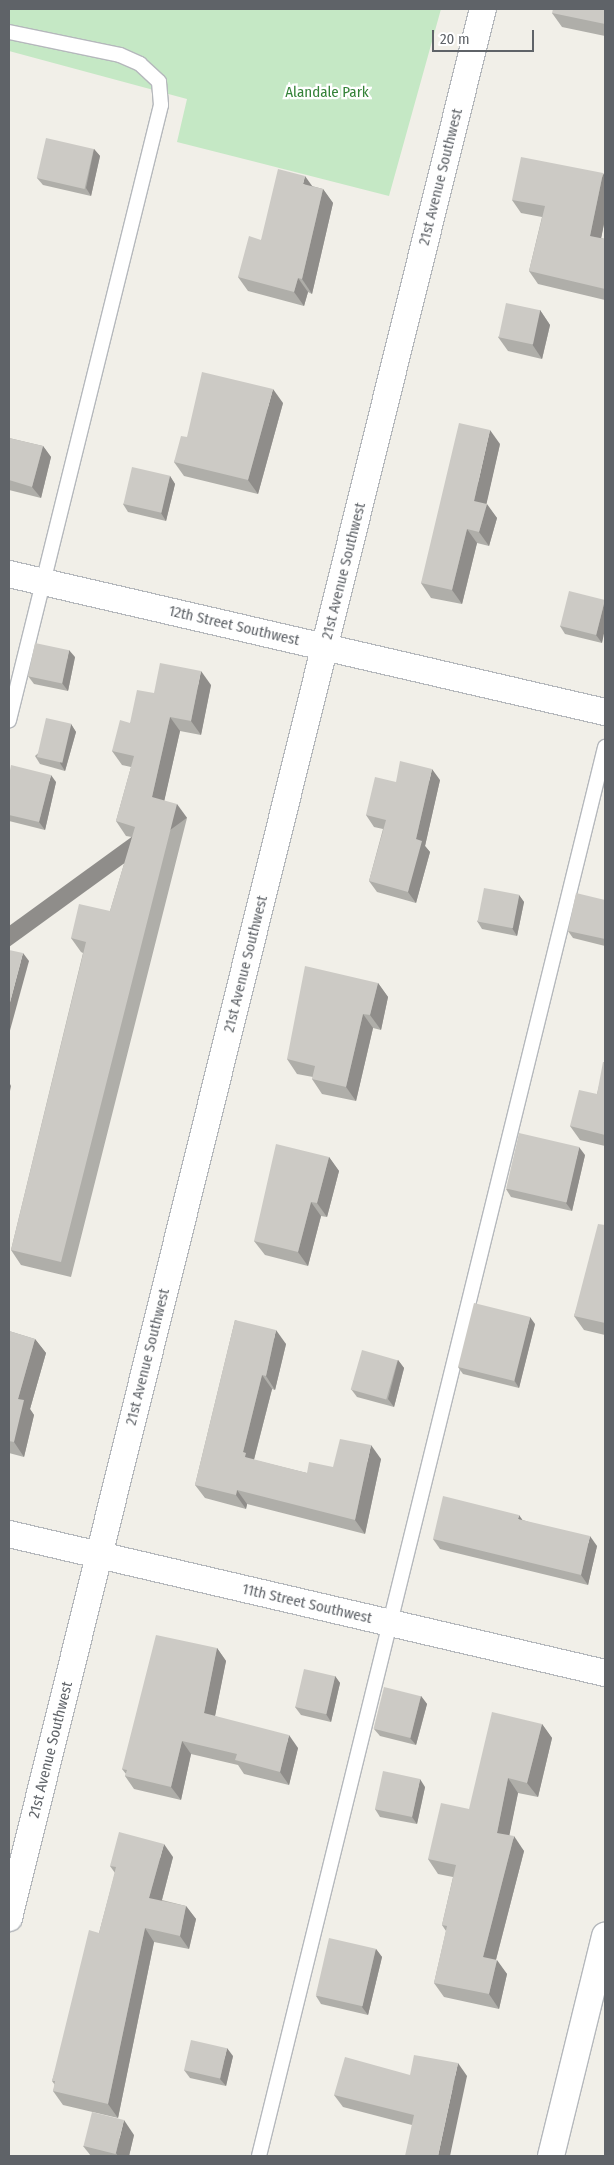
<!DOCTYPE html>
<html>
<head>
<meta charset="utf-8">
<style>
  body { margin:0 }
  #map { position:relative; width:614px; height:2165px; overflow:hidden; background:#f1efe8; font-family:"Fira Sans Condensed",sans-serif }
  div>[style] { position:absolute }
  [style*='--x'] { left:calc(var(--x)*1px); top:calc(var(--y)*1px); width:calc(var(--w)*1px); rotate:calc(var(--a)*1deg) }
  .green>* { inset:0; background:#c5e8c5 }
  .roads { filter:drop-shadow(1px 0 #b5b8bc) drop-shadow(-1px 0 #b5b8bc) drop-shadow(0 1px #b5b8bc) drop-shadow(0 -1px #b5b8bc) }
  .service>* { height:14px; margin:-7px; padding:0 7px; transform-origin:7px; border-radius:7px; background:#fff }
  .minor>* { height:26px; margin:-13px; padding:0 13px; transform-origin:13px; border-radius:13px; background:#fff }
  .wall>* { inset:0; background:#afaea9 }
  .shaded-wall>* { inset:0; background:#8f8d8a; transform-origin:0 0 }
  .building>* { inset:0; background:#cccac5; transform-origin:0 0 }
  span { translate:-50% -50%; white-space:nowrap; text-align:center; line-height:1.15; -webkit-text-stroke:4.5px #fff; paint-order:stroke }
  .park-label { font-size:15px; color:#348238 }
  .street-label { font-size:15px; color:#5f6368 }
  .frame { position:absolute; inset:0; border:10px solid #5f6368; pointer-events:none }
  .scale { position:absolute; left:432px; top:30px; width:102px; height:22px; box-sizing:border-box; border:2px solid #5f6368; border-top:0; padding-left:6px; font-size:15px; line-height:18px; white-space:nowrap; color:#5f6368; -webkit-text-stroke:4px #fff; paint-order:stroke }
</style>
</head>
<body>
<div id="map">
  <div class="green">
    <div style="clip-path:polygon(9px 9px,441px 9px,389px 196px,177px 142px,187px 99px,9px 51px)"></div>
  </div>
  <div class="roads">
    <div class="service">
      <div style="--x:9;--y:32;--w:113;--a:11.7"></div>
      <div style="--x:120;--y:55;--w:22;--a:24"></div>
      <div style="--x:140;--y:64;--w:26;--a:43"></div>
      <div style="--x:159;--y:82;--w:23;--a:85"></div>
      <div style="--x:161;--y:105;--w:634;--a:103.88"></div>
      <div style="--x:259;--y:2156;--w:1451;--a:-76.2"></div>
    </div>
    <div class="minor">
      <div style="--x:9;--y:574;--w:612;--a:13.04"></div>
      <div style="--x:9;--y:1534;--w:612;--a:13.13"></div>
      <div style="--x:9;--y:1918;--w:1967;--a:-76.06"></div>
      <div style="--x:551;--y:2156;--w:227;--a:-76.2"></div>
    </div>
  </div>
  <div class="wall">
    <div style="clip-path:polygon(605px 9px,605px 36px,562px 27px,552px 13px)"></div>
    <div style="clip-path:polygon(94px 149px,100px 156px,91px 196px,43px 185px,37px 178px)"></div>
    <div style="clip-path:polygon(605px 177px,605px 219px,601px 238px,605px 239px,605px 300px,538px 284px,529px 271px,542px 217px,521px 213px,512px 200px)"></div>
    <div style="clip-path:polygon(312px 186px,323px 189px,333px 203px,312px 294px,308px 292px,304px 306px,248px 291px,238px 277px,261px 240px)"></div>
    <div style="clip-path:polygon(540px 310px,550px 325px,542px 359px,508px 351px,498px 337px)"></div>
    <div style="clip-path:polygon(283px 403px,258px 494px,184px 476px,174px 462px,187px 437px)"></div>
    <div style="clip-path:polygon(9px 438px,43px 446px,51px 457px,41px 498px,9px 490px)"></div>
    <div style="clip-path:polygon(500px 444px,486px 504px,497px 518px,489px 546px,477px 543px,462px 604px,431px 598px,421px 583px)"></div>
    <div style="clip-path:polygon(170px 476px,175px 484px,166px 521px,128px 512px,123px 504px)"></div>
    <div style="clip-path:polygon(605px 600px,602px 643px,565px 634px,560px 626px)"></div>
    <div style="clip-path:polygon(75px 657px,68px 691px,34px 684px,28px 676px)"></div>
    <div style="clip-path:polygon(211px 685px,201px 735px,180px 731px,164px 801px,187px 818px,71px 1277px,21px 1265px,11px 1250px,83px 953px,81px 952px,71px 938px,110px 911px,132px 837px,126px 836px,116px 821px,131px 767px,122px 765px,112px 751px,130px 723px,154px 693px)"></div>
    <div style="clip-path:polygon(71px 724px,76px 732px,65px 771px,40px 764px,35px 756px)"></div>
    <div style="clip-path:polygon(9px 776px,56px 782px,45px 830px,9px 821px)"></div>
    <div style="clip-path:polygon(440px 780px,425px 846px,430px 852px,416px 903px,377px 892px,369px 881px,383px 829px,374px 827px,366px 815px,396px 782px)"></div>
    <div style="clip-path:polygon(519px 895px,524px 902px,517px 936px,482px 929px,477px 921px)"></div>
    <div style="clip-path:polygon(605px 900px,605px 946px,573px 938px,568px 931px)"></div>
    <div style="clip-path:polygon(378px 983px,388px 997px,381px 1030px,373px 1028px,356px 1101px,322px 1094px,312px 1079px,313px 1077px,297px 1074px,287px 1059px)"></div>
    <div style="clip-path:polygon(605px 1062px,605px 1146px,580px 1140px,570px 1126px,597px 1094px)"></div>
    <div style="clip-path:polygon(585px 1155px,572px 1211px,511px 1197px,506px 1189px)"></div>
    <div style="clip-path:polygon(329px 1157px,339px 1171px,327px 1217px,321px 1216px,308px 1266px,265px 1255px,254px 1241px)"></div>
    <div style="clip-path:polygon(605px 1225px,605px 1335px,584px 1330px,574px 1316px)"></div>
    <div style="clip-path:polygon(235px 1320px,286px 1344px,275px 1390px,272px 1389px,254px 1460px,307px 1473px,381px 1459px,365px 1534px,247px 1504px,246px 1509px,205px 1498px,195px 1485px)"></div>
    <div style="clip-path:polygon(535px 1324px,519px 1388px,463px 1374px,458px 1367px)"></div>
    <div style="clip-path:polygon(9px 1331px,35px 1339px,46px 1353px,30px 1409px,34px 1415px,24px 1457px,9px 1453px)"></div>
    <div style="clip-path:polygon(398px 1360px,404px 1368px,394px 1407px,357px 1397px,351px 1389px)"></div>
    <div style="clip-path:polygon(523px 1520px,597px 1546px,588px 1585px,440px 1549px,433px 1539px)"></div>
    <div style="clip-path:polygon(217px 1648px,226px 1661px,215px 1716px,298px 1748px,289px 1785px,244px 1774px,238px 1765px,191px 1754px,181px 1800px,134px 1789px,125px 1776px,126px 1774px,122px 1769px)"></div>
    <div style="clip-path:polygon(335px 1676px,340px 1683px,331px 1722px,301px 1715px,295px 1707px)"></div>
    <div style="clip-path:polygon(421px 1696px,427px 1704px,416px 1745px,380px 1736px,374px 1729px)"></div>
    <div style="clip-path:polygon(542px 1724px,552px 1738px,538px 1797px,518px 1793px,509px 1835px,524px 1851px,496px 1960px,507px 1974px,499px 2009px,444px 1997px,434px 1983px,446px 1931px,442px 1925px,453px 1877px,438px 1874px,428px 1859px)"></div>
    <div style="clip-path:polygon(425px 1787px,417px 1824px,380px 1817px,375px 1809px)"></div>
    <div style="clip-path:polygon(173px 1857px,162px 1900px,186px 1906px,196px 1919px,189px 1949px,154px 1942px,118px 2118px,63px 2105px,53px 2091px,55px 2085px,52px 2081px,99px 1933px,115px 1873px,110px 1866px)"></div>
    <div style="clip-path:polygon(376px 1949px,382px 1957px,368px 2015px,321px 2004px,316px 1996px)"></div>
    <div style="clip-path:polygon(233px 2056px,226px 2086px,190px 2078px,184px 2070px)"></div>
    <div style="clip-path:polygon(410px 2075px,467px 2076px,412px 2125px,343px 2107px,334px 2095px)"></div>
    <div style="clip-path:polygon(134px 2135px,129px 2156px,91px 2156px,83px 2146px)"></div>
  </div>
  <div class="shaded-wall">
    <div style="clip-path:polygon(94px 149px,100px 156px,91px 196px,86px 188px)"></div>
    <div style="clip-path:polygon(603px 173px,605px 177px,605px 219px,599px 249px,590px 236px)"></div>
    <div style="clip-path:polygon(305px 176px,315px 190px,303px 184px)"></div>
    <div style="clip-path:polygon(323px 189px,333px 203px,312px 294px,302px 279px)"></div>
    <div style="clip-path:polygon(298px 278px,308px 292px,304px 306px,294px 292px)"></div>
    <div style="clip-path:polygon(540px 310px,550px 325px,542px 359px,532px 344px)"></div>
    <div style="clip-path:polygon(273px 389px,283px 403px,258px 494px,248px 480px)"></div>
    <div style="clip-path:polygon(490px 430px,500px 444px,484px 515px,474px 501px)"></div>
    <div style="clip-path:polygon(43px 446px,51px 457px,41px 498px,32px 487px)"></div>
    <div style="clip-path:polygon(170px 476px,175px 484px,166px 521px,161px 513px)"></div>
    <div style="clip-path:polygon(487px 504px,497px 518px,489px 546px,479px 532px)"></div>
    <div style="clip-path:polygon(467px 529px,477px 543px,462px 604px,452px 590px)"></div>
    <div style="clip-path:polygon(605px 600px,605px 629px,602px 643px,596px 635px)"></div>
    <div style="clip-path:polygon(69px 650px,75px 657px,68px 691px,62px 683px)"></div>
    <div style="clip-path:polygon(201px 671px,211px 685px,201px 735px,191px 721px)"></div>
    <div style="clip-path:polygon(170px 717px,180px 731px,162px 811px,152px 797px)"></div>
    <div style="clip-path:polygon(71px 724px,76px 732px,65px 771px,60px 763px)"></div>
    <div style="clip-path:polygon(432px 769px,440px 780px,425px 846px,430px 852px,416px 903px,408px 892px,416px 839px)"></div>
    <div style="clip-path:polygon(51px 775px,56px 782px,45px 830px,39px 822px)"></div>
    <div style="left:177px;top:804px;width:17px;height:472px;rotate:54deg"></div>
    <div style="clip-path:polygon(519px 895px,524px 902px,517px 936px,512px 928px)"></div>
    <div style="clip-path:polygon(23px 953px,29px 961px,9px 1034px,9px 1006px)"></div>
    <div style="clip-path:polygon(378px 983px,388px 997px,381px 1030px,370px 1015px)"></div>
    <div style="clip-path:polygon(363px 1014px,373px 1028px,356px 1101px,346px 1087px)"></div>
    <div style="clip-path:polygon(9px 1082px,11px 1086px,9px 1096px)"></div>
    <div style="clip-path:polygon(579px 1147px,585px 1155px,572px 1211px,566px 1203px)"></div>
    <div style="clip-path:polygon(329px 1157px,339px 1171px,327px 1217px,317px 1203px)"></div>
    <div style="clip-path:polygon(311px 1202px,321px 1216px,308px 1266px,298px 1252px)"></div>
    <div style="clip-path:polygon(530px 1317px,535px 1324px,519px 1388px,514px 1380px)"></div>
    <div style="clip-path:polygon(276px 1330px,286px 1344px,275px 1390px,266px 1376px)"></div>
    <div style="clip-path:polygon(35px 1339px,46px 1353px,30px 1409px,34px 1415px,24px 1457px,14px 1442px,18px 1399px)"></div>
    <div style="clip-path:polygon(398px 1360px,404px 1368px,394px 1407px,388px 1399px)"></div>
    <div style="clip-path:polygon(262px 1375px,272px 1389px,253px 1463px,245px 1457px,243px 1452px)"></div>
    <div style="clip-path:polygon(371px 1445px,381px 1459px,365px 1534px,355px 1520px)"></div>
    <div style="clip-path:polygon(237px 1490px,247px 1504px,246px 1509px,236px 1495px)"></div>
    <div style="clip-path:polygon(519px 1515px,526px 1525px,518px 1519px)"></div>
    <div style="clip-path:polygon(590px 1536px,597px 1546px,588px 1585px,581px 1575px)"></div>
    <div style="clip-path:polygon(217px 1648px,226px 1661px,213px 1726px,204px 1713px)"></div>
    <div style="clip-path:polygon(335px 1676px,340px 1683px,331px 1722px,326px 1714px)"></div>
    <div style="clip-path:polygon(421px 1696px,427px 1704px,416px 1745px,410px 1738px)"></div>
    <div style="clip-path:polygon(542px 1724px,552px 1738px,538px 1797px,527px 1783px)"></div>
    <div style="clip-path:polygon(289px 1735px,298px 1748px,289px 1785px,280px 1772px)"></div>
    <div style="clip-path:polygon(182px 1741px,191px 1754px,181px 1800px,171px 1787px)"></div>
    <div style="clip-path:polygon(508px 1778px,518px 1793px,507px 1847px,497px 1833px)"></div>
    <div style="clip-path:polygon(420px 1779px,425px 1787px,417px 1824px,412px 1817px)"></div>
    <div style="clip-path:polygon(514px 1836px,524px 1851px,493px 1971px,483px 1957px)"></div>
    <div style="clip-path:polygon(164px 1844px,173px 1857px,159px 1911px,149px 1898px)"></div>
    <div style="clip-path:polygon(186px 1906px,196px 1919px,189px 1949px,180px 1936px)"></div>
    <div style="clip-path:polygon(145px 1928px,154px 1942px,118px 2118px,108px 2104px)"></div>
    <div style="clip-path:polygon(376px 1949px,382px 1957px,368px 2015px,362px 2007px)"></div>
    <div style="clip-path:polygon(497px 1960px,507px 1974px,499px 2009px,489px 1994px)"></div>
    <div style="clip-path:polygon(227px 2048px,233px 2056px,226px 2086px,220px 2079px)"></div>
    <div style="clip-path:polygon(458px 2063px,467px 2076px,450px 2156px,438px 2156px)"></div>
    <div style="clip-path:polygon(124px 2120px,134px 2135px,129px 2156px,118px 2156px,116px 2153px)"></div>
  </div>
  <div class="building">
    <div style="clip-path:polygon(553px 9px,605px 9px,605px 24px,552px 13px)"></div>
    <div style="left:46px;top:138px;width:49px;height:41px;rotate:13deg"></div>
    <div style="clip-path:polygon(521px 157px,603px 173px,590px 236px,605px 239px,605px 289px,529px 271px,545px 206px,512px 200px)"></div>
    <div style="clip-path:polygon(278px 169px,305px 176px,303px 184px,323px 189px,302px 279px,298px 278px,294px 292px,238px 277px,249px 236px,261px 240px)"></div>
    <div style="left:506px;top:303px;width:35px;height:35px;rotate:12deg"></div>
    <div style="clip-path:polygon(202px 372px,273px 389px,248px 480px,174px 462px,181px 436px,187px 437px)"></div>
    <div style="clip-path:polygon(459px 423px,490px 430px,474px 501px,487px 504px,479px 532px,467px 529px,452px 590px,421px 583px)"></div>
    <div style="clip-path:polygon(9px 438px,43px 446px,32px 487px,9px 480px)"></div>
    <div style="left:132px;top:467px;width:39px;height:38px;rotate:13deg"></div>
    <div style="left:569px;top:591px;width:37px;height:36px;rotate:14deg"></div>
    <div style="left:35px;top:643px;width:35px;height:34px;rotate:12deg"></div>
    <div style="clip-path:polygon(160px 663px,201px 671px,191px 721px,170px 717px,152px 797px,177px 804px,61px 1262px,11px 1250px,86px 942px,71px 938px,79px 904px,110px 911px,135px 827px,116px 821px,134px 756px,112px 751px,120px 720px,130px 723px,137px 690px,154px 693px)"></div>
    <div style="left:46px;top:718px;width:26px;height:40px;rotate:13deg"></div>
    <div style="clip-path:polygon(400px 761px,432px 769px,416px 839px,422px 841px,408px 892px,369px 881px,386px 820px,366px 815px,375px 777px,396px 782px)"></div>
    <div style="clip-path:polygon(11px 765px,51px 775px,39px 822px,9px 815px,9px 776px)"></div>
    <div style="left:484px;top:888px;width:36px;height:34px;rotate:11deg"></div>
    <div style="clip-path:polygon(576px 893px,605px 900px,605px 939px,568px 931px)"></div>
    <div style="clip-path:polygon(9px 950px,23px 953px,9px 1006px)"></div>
    <div style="clip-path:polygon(305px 966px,378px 983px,370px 1015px,363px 1014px,346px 1087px,312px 1079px,315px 1066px,287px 1059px)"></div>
    <div style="clip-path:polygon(603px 1062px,605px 1062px,605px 1135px,570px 1126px,579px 1090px,597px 1094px)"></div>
    <div style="left:519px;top:1133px;width:62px;height:57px;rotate:13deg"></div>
    <div style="clip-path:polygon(276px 1144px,329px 1157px,317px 1203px,311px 1202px,298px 1252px,254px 1241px)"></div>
    <div style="clip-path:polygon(598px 1224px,605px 1225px,605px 1323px,574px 1316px)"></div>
    <div style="left:474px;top:1303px;width:58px;height:66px;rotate:14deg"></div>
    <div style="clip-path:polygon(235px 1320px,276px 1330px,266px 1376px,262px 1375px,243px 1452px,246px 1453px,245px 1457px,307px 1473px,309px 1462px,333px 1467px,340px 1439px,371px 1445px,355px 1520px,237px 1490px,236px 1495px,195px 1485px)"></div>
    <div style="clip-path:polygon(9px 1331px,35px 1339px,18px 1399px,24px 1400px,14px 1442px,9px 1441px)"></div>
    <div style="left:362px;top:1350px;width:37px;height:41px;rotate:16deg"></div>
    <div style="clip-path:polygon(443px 1496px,519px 1515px,518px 1519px,590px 1536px,581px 1575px,433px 1539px)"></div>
    <div style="clip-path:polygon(156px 1635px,217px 1648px,204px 1713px,289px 1735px,280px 1772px,235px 1760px,237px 1754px,182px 1741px,171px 1787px,125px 1776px,127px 1770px,122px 1769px)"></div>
    <div style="left:304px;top:1669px;width:32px;height:39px;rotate:13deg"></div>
    <div style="left:384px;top:1687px;width:38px;height:43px;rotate:14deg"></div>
    <div style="clip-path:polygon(492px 1712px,542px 1724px,527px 1783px,508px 1778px,497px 1833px,514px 1836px,483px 1957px,497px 1960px,489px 1994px,434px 1983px,447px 1926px,442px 1925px,456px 1865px,428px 1859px,441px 1803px,469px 1809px)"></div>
    <div style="left:383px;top:1771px;width:38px;height:39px;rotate:12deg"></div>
    <div style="clip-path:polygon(119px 1832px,164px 1844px,149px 1898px,186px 1906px,180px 1936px,145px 1928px,108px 2104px,53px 2091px,55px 2081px,52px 2081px,89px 1930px,99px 1933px,116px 1867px,110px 1866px)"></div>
    <div style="left:329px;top:1938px;width:48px;height:59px;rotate:13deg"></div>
    <div style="left:191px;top:2040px;width:37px;height:31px;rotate:13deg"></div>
    <div style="clip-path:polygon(414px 2055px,458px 2063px,438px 2156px,405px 2156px,414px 2115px,334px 2095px,345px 2057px,410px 2075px)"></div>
    <div style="left:92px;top:2112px;width:33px;height:35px;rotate:14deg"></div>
  </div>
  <div class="park-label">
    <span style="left:327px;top:93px">Alandale Park</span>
  </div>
  <div class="street-label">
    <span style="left:441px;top:177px;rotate:-76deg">21st Avenue Southwest</span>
    <span style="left:344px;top:571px;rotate:-76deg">21st Avenue Southwest</span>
    <span style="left:234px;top:626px;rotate:13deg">12th Street Southwest</span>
    <span style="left:246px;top:964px;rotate:-76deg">21st Avenue Southwest</span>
    <span style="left:148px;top:1357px;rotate:-76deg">21st Avenue Southwest</span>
    <span style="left:307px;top:1604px;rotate:13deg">11th Street Southwest</span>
    <span style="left:51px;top:1750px;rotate:-76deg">21st Avenue Southwest</span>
  </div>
  <div class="frame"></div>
  <div class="scale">20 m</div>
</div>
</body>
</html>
